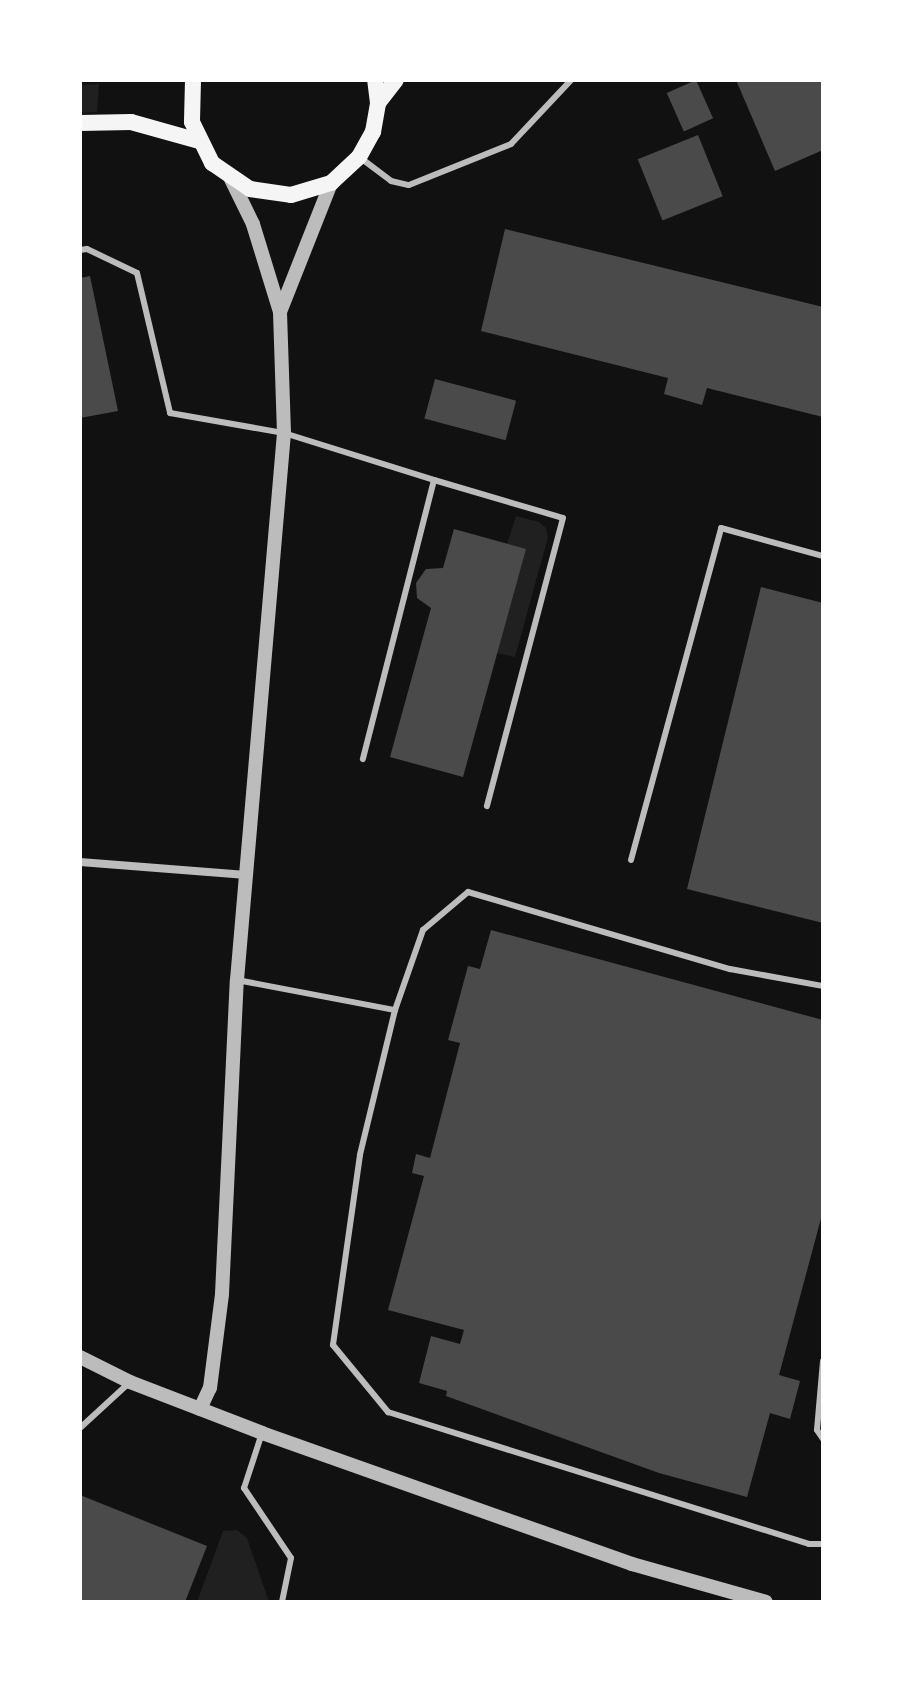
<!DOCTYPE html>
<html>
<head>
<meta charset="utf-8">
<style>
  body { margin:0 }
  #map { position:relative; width:903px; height:1682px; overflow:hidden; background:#111; font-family:"DM Sans",sans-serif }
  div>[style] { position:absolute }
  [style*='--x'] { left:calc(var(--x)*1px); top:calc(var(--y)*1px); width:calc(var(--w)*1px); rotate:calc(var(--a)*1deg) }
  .green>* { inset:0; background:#202020 }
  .building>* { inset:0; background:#4a4a4a; transform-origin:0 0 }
  .service>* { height:6px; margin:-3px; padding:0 3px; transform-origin:3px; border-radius:3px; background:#bcbcbc }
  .minor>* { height:8px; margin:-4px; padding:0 4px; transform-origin:4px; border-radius:4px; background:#bcbcbc }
  .tertiary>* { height:14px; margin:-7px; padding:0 7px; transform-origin:7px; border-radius:7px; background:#bcbcbc }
  .secondary>* { height:16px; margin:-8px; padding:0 8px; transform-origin:8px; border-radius:8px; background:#f5f5f5 }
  span { translate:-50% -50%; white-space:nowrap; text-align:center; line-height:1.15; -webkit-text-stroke:6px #fff; paint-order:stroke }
  .frame { position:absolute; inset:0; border:82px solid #fff; pointer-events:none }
</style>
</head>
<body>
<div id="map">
  <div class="green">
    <div style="clip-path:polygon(99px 84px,97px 112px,80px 113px,80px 85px)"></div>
    <div style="clip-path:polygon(516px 516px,539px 522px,546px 528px,548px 537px,515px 657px,497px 653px,507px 544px)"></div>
    <div style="clip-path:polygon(237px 1530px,247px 1538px,269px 1602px,197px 1602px,223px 1531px)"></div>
  </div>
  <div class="building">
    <div style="left:696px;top:80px;width:42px;height:32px;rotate:66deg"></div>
    <div style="clip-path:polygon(736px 80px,823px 80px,823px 150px,775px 171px)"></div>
    <div style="left:698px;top:135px;width:66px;height:65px;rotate:68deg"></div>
    <div style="clip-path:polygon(505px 229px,823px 307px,823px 417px,707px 388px,702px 405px,664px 394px,668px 378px,481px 331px)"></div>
    <div style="clip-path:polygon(90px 276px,118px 411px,80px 418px,80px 278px)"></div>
    <div style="left:435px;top:379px;width:84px;height:41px;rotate:15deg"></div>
    <div style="clip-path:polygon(454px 529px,526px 549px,463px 777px,390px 757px,431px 608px,417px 598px,416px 583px,426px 569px,443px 568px)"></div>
    <div style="clip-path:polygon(761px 587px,823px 603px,823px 923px,687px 889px)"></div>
    <div style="clip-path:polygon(491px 930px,823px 1020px,823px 1211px,779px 1375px,800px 1381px,790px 1419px,770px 1413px,747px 1497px,659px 1473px,446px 1396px,447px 1391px,419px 1383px,431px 1336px,460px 1344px,464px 1330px,388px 1310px,424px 1176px,412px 1173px,416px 1154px,430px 1158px,460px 1043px,448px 1040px,468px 966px,480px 969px)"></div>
    <div style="clip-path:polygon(80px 1495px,207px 1546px,185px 1602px,80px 1602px)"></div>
  </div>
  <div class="service">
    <div style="--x:362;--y:159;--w:36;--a:37"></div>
    <div style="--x:391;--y:181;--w:18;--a:13"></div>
    <div style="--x:409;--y:185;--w:110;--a:-21.9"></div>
    <div style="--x:511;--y:144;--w:88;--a:-46.8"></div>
    <div style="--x:80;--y:250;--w:7;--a:-8"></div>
    <div style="--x:87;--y:249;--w:55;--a:25.6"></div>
    <div style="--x:137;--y:273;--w:144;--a:76.7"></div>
    <div style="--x:170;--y:413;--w:116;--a:10"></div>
    <div style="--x:284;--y:433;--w:157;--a:17.4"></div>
    <div style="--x:434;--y:480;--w:288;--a:104.3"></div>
    <div style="--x:434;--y:480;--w:134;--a:16.4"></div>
    <div style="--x:563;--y:518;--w:298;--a:104.8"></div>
    <div style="--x:631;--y:860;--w:344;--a:-74.8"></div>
    <div style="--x:721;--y:528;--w:106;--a:15.4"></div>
    <div style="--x:237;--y:980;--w:161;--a:10.8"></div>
    <div style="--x:395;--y:1010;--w:149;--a:103.6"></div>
    <div style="--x:360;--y:1155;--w:192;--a:98.1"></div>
    <div style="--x:333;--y:1345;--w:87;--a:50.6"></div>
    <div style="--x:388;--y:1412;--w:441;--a:17.4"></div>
    <div style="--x:809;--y:1544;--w:14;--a:0"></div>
    <div style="--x:395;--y:1010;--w:85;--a:-70.7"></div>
    <div style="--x:423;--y:930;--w:59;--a:-40.2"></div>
    <div style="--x:468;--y:892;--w:273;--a:16.4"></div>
    <div style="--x:730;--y:969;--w:95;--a:10.4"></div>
    <div style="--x:823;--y:1361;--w:69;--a:95"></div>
    <div style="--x:817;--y:1430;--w:11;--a:56"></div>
    <div style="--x:80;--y:1428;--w:68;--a:-42.6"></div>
    <div style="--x:262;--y:1433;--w:58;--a:108.1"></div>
    <div style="--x:244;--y:1488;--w:84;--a:56.1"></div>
    <div style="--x:291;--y:1558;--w:45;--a:101.6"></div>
  </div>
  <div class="minor">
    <div style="--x:80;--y:862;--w:167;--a:4.5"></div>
  </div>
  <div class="tertiary">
    <div style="--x:280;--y:312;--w:139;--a:-68.4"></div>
    <div style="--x:80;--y:1357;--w:56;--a:26.6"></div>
    <div style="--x:130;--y:1382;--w:142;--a:21.1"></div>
    <div style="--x:262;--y:1433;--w:393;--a:19.5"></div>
    <div style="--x:632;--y:1564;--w:139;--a:15.8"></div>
    <div style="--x:200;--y:1409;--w:23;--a:-65"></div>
    <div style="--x:210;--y:1388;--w:95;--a:-82.7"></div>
    <div style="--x:222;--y:1294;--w:314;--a:-87.3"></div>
    <div style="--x:237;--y:980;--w:549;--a:-85.09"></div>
    <div style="--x:284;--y:433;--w:121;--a:-91.9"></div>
    <div style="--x:280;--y:312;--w:92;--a:-107.1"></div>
    <div style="--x:253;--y:224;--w:50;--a:-116.1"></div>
  </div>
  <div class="secondary">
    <div style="--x:193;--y:80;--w:42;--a:91.4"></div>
    <div style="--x:192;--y:122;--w:46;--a:64"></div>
    <div style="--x:212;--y:163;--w:46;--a:34.4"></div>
    <div style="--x:250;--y:189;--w:41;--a:8.3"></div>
    <div style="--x:291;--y:195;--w:42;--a:-16.7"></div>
    <div style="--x:331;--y:183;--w:38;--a:-43"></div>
    <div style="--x:359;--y:157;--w:29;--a:-61"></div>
    <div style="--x:373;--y:132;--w:29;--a:-80"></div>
    <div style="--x:378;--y:103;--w:23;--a:-97"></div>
    <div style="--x:378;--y:103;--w:29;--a:-52"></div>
    <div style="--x:80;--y:123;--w:51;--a:-1.1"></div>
    <div style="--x:131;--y:122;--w:71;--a:15.6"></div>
  </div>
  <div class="frame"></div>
</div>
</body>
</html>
